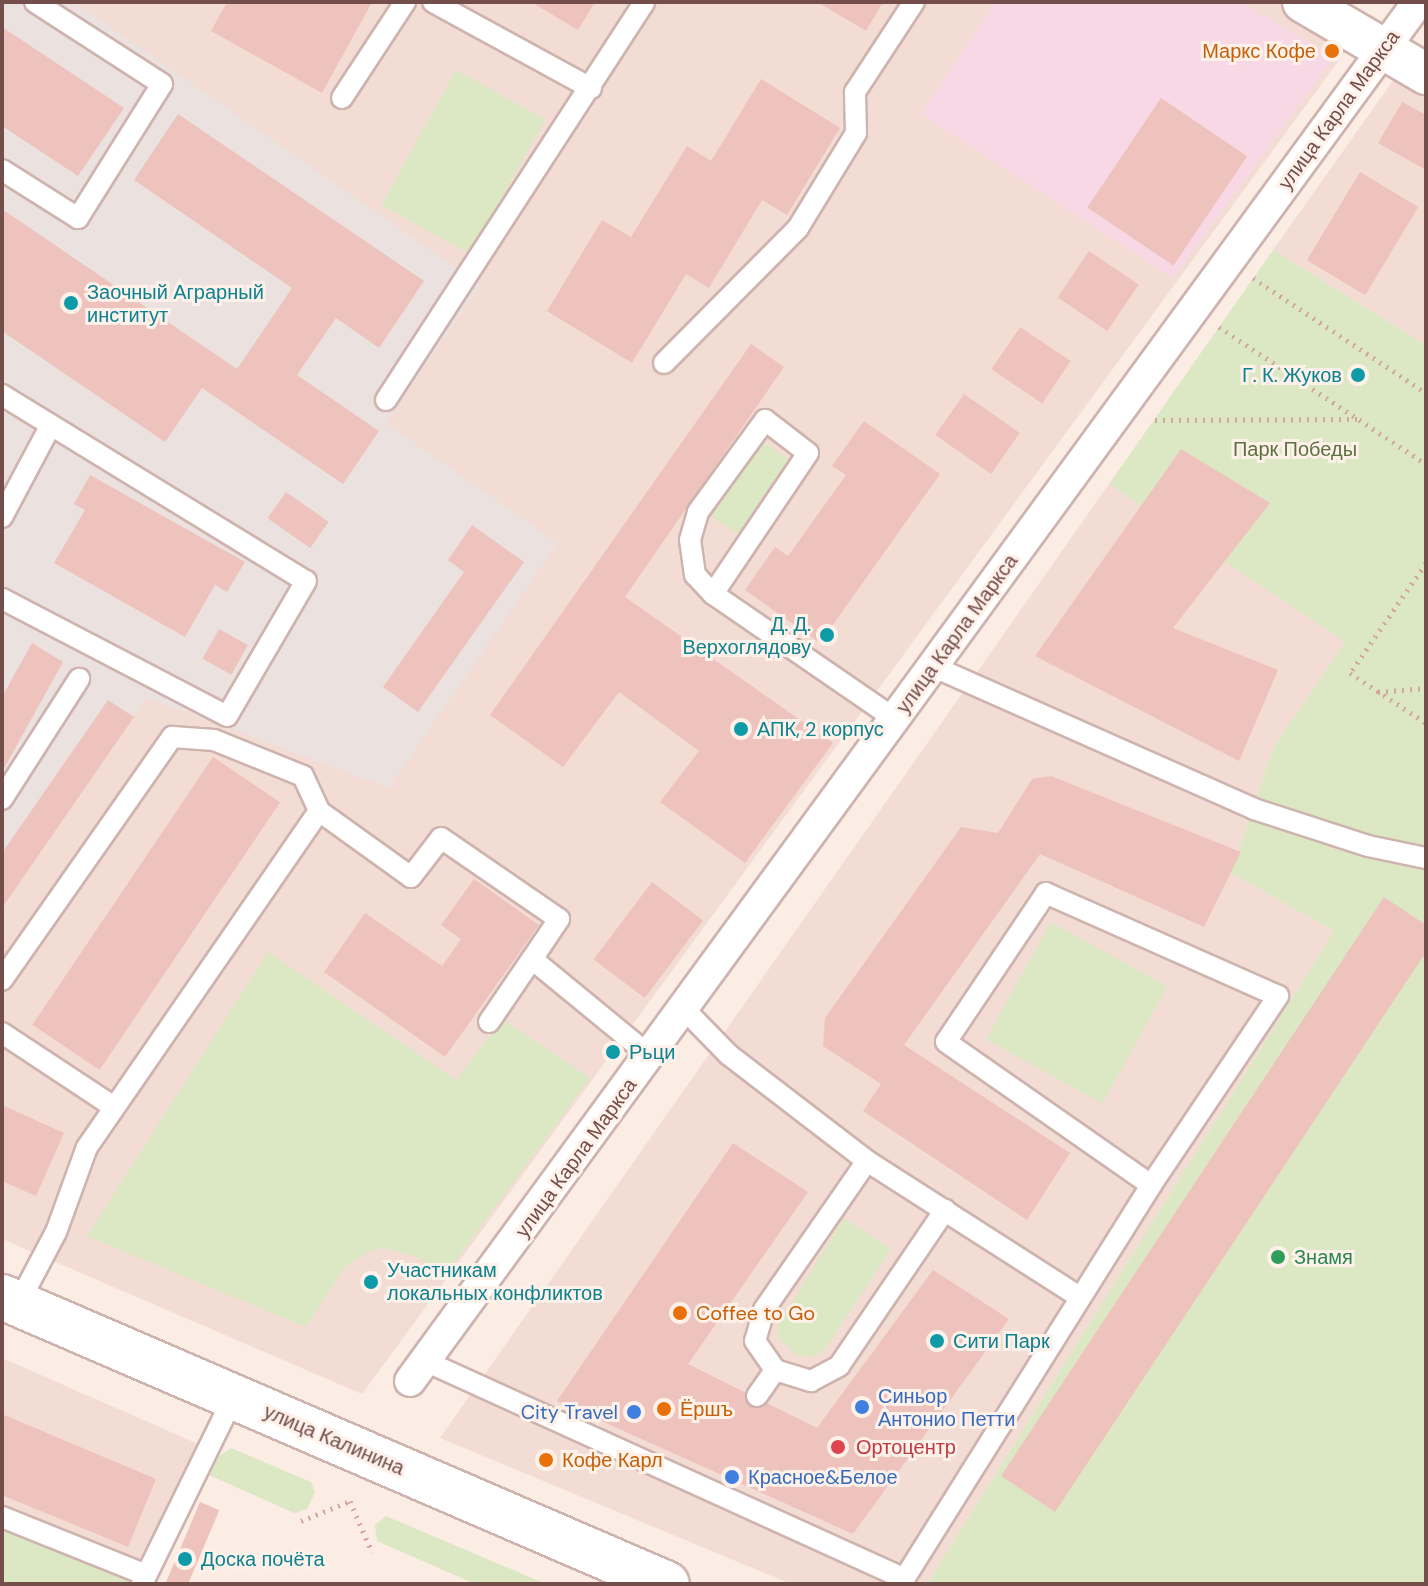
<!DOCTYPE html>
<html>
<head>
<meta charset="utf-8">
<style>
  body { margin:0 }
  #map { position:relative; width:1428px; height:1586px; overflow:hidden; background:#fbece4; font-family:"DM Sans",sans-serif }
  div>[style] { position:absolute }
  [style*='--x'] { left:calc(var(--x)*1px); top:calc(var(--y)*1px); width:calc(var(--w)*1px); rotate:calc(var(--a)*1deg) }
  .residential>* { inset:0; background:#f2dcd3 }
  .industrial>* { inset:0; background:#ebe1de }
  .medical>* { inset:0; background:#f9d8e5 }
  .green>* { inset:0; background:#dce8c3; transform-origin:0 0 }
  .building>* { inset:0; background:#efc3bd; transform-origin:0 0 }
  .path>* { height:5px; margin-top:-2.5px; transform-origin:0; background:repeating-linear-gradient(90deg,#d4a6a0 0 2px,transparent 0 8px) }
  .roads { filter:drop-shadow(2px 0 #ceb3ae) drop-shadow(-2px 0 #ceb3ae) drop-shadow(0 2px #ceb3ae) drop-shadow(0 -2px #ceb3ae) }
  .service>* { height:20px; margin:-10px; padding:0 10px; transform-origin:10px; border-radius:10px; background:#fff }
  .pedestrian>* { height:30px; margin:-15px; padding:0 15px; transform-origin:15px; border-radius:15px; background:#fff }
  .minor>* { height:40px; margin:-20px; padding:0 20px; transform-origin:20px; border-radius:20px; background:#fff }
  .tertiary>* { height:44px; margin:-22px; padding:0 22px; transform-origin:22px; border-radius:22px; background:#fff }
  .dots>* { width:22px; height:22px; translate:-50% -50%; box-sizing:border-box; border:4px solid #fef1ea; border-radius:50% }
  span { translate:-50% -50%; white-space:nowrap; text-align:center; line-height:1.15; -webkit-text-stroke:6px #fef1ea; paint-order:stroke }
  .food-label { font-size:20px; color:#c56008 }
  .right { translate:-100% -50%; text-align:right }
  .left { translate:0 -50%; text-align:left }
  .street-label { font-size:20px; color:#734e4b }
  .culture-label { font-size:20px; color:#0d838f }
  .park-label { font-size:20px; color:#5d7241 }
  .leisure-label { font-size:20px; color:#27864d }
  .shop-label { font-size:20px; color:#366cbe }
  .health-label { font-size:20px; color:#be3a42 }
  .frame { position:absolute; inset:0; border:4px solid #734e4b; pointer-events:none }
</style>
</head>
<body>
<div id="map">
  <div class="residential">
    <div style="clip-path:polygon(2px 2px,1278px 2px,1350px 45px,362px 1394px,2px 1239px)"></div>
    <div style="clip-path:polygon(1397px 75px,1426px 91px,1426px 345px,1273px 250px)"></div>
    <div style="clip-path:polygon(1109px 484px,1346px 642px,1273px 748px,1231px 873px,1334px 931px,927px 1584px,791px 1584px,440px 1438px)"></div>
    <div style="clip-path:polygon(2px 1358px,198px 1444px,138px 1578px,2px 1523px)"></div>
  </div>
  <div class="industrial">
    <div style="clip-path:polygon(2px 2px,75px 2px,481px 285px,386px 423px,558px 543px,389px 788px,147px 698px,2px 908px)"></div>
  </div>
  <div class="medical">
    <div style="clip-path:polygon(995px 2px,1241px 2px,1334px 57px,1173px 278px,921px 114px)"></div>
  </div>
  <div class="green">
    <div style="left:456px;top:70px;width:102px;height:154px;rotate:29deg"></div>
    <div style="clip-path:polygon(1273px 250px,1426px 345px,1426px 1584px,927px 1584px,1334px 931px,1231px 873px,1273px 748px,1345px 642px,1109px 484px)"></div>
    <div style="left:761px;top:441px;width:36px;height:90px;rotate:34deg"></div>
    <div style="left:1051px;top:922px;width:133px;height:134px;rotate:29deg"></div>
    <div style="clip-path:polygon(268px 952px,456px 1080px,503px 1019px,590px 1078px,445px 1275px,417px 1257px,383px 1248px,368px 1252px,345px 1267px,306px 1327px,87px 1236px)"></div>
    <div style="clip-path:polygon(844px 1218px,891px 1249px,825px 1349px,814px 1357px,797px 1355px,778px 1338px,778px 1325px)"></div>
    <div style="clip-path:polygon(231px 1448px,311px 1482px,315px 1493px,307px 1509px,294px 1513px,209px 1475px,219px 1456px)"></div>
    <div style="clip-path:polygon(386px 1516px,546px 1584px,475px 1584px,377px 1541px,375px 1525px)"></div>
    <div style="clip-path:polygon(2px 1523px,138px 1578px,135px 1584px,2px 1584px)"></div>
  </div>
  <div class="building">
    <div style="clip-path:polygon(227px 2px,372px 2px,322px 93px,211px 31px)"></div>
    <div style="clip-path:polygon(531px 2px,595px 2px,578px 30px)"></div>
    <div style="clip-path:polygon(817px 2px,883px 2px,866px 31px)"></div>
    <div style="clip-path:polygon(2px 27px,124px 108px,78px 176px,2px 126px)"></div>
    <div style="clip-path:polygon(761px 79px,840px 128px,787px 215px,762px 200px,709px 288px,686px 274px,632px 363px,547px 311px,602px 220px,631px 237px,687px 146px,711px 161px)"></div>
    <div style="left:1161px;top:98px;width:104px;height:132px;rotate:34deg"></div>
    <div style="clip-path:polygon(1402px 102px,1426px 115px,1426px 170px,1378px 143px)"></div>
    <div style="clip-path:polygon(178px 114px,424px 281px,379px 348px,336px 318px,297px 375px,379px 431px,343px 484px,202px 388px,165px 442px,2px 331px,2px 209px,237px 369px,292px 288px,134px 180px)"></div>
    <div style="left:1360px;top:172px;width:68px;height:103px;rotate:31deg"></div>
    <div style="left:1089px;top:251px;width:60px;height:56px;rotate:34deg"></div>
    <div style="left:1020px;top:327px;width:61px;height:51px;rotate:34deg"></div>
    <div style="clip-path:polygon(751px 344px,784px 367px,625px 597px,833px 743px,745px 863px,660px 802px,699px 751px,619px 692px,563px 767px,490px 715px)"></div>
    <div style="left:964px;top:394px;width:68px;height:50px;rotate:35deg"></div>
    <div style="clip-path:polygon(864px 421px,940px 474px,820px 643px,745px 590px,775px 547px,788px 556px,846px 475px,832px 466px)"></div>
    <div style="clip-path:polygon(1181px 449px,1270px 503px,1173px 628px,1278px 670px,1239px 761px,1035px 656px)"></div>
    <div style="clip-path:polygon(90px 475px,245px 562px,227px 592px,215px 585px,185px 637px,54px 563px,85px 510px,74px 504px)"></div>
    <div style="left:286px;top:492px;width:52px;height:32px;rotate:35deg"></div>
    <div style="clip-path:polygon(472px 525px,524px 562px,418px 712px,383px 687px,464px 572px,448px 560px)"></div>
    <div style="left:219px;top:629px;width:33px;height:34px;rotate:29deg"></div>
    <div style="clip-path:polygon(32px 643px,63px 662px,2px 772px,2px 697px)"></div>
    <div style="clip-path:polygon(108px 700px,134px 717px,2px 908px,2px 853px)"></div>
    <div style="left:213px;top:757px;width:81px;height:323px;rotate:34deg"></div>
    <div style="clip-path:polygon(1051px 776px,1241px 852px,1204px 927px,1040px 854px,904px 1045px,1070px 1153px,1027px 1220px,863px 1111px,881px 1084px,823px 1046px,825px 1018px,961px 827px,998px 833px,1032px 779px)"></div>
    <div style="clip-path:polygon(474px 879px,539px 925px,445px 1057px,324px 972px,365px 913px,442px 966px,461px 939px,441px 925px)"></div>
    <div style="left:652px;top:882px;width:64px;height:97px;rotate:37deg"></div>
    <div style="clip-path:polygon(1384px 897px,1426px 925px,1426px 952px,1055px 1512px,1001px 1476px)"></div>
    <div style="clip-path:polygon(2px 1105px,64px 1133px,36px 1196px,2px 1181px)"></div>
    <div style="clip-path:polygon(733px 1143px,808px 1192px,688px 1364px,817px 1428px,933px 1270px,1009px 1319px,853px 1534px,557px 1401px)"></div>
    <div style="clip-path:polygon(2px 1414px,156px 1479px,128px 1547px,2px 1495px)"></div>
    <div style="left:200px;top:1502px;width:21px;height:90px;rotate:23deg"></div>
  </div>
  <div class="path">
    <div style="--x:1253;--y:278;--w:208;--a:33.6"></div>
    <div style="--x:1219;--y:327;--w:248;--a:33.5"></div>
    <div style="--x:1155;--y:420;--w:202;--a:-0.3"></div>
    <div style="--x:1426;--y:563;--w:134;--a:124.6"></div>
    <div style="--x:1350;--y:673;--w:91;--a:33.3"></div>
    <div style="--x:1378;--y:692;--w:48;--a:-4.8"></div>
    <div style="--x:301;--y:1521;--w:53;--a:-22.2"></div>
    <div style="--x:350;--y:1501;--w:56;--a:66.7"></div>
  </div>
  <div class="roads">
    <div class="service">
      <div style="--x:433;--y:2;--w:180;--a:28.6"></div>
      <div style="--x:342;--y:98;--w:115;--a:-56.7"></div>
      <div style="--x:2;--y:170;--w:90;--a:32.3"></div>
      <div style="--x:78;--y:218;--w:158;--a:-57.9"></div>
      <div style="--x:162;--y:84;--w:151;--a:-147.2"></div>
      <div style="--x:664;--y:363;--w:190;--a:-45.2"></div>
      <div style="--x:798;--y:228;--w:111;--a:-58.6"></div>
      <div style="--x:856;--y:133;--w:41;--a:-91.4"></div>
      <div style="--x:855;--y:92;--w:108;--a:-56.8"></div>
      <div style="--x:2;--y:395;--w:356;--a:31.5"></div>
      <div style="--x:306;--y:581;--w:156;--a:120.3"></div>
      <div style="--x:227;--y:716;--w:254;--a:-152.5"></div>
      <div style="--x:386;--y:400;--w:474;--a:-57"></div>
      <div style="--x:2;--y:517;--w:104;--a:-62"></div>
      <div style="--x:713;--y:594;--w:26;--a:-133"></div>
      <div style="--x:695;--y:575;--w:35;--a:-98"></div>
      <div style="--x:690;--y:540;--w:29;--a:-74"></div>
      <div style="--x:698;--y:512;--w:114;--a:-53.9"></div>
      <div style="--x:765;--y:420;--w:54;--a:37.5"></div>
      <div style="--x:808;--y:453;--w:170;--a:124"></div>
      <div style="--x:713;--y:594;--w:221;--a:34.5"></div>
      <div style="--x:934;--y:667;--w:350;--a:23.9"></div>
      <div style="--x:1254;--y:809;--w:120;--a:18"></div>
      <div style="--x:1368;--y:846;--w:59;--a:11.7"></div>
      <div style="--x:2;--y:799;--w:143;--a:-57.3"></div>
      <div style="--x:319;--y:811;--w:113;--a:35.7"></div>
      <div style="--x:411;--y:877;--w:49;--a:-52.4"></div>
      <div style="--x:441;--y:838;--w:143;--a:34.5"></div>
      <div style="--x:559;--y:919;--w:48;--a:124"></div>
      <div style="--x:532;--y:959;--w:153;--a:39.4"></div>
      <div style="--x:2;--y:980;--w:297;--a:-55"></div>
      <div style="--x:172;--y:737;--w:42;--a:4.1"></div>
      <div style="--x:214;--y:740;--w:96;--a:22"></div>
      <div style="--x:303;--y:776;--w:38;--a:65"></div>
      <div style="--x:319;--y:811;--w:408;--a:124.6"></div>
      <div style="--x:87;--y:1147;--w:90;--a:110"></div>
      <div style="--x:56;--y:1232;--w:81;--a:117.8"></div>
      <div style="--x:684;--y:1009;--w:64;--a:45.6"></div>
      <div style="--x:729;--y:1055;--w:174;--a:37.5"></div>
      <div style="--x:867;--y:1161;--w:253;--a:32.6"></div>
      <div style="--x:489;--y:1022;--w:76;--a:-55.7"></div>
      <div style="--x:2;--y:1033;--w:134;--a:33.5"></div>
      <div style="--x:867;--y:1161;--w:181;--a:124.7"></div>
      <div style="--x:764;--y:1310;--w:32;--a:106"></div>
      <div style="--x:755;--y:1341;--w:35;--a:55"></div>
      <div style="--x:775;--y:1370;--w:38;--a:17"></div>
      <div style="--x:811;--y:1381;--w:32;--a:-28"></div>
      <div style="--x:839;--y:1366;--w:189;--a:-55.8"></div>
      <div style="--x:425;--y:1361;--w:527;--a:24.43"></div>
      <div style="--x:757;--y:1396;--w:32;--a:-55"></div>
      <div style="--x:2;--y:1517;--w:155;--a:21.9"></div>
      <div style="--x:142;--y:1584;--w:209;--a:-63.9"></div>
      <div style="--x:901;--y:1584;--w:471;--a:-57.9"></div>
      <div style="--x:1151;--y:1185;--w:228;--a:-56.1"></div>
      <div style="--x:1278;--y:996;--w:254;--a:-156.1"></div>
      <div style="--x:1046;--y:893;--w:179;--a:123.9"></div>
      <div style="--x:946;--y:1042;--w:250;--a:34.9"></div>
    </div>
    <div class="pedestrian">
      <div style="--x:410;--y:1381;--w:1708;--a:-53.83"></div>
    </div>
    <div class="minor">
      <div style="--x:1303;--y:2;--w:143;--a:30.3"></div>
    </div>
    <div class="tertiary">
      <div style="--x:2;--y:1297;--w:724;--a:23.34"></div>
    </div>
  </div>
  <div class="dots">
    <div style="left:1332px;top:51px;background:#e8710a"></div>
    <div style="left:71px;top:303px;background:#0f9aa8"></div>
    <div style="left:1358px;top:375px;background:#0f9aa8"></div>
    <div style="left:827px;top:635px;background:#0f9aa8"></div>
    <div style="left:741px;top:729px;background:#0f9aa8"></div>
    <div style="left:613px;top:1052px;background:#0f9aa8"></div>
    <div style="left:1278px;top:1257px;background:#2e9e5b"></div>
    <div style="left:371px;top:1282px;background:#0f9aa8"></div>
    <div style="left:680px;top:1313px;background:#e8710a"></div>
    <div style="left:937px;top:1341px;background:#0f9aa8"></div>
    <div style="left:862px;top:1407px;background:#3f7fe0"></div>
    <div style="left:664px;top:1409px;background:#e8710a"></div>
    <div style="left:634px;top:1412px;background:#3f7fe0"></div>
    <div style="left:838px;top:1447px;background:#e0444e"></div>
    <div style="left:546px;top:1460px;background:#e8710a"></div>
    <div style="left:732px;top:1477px;background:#3f7fe0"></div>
    <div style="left:185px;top:1559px;background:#0f9aa8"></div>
  </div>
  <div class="food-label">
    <span class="right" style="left:1316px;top:51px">Маркс Кофе</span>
    <span class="left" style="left:696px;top:1313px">Coffee to Go</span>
    <span class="left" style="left:680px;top:1409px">Ёршъ</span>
    <span class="left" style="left:562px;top:1460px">Кофе Карл</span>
  </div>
  <div class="street-label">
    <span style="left:1339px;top:110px;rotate:-54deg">улица Карла Маркса</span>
    <span style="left:957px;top:634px;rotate:-54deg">улица Карла Маркса</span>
    <span style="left:576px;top:1158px;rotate:-54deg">улица Карла Маркса</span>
    <span style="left:334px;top:1440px;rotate:23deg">улица Калинина</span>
  </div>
  <div class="culture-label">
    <span class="left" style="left:87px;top:304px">Заочный Аграрный<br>институт</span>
    <span class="right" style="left:1342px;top:375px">Г. К. Жуков</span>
    <span class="right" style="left:811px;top:636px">Д. Д.<br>Верхоглядову</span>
    <span class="left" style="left:757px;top:729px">АПК, 2 корпус</span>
    <span class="left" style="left:629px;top:1052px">Рьци</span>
    <span class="left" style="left:387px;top:1282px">Участникам<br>локальных конфликтов</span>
    <span class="left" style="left:953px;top:1341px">Сити Парк</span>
    <span class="left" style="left:201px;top:1559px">Доска почёта</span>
  </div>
  <div class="park-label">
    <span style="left:1295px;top:449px">Парк Победы</span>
  </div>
  <div class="leisure-label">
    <span class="left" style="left:1294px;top:1257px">Знамя</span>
  </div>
  <div class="shop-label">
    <span class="left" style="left:878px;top:1408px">Синьор<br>Антонио Петти</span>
    <span class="right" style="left:618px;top:1412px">City Travel</span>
    <span class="left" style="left:748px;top:1477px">Красное&amp;Белое</span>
  </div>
  <div class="health-label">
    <span class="left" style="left:856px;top:1447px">Ортоцентр</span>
  </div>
  <div class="frame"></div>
</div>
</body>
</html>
